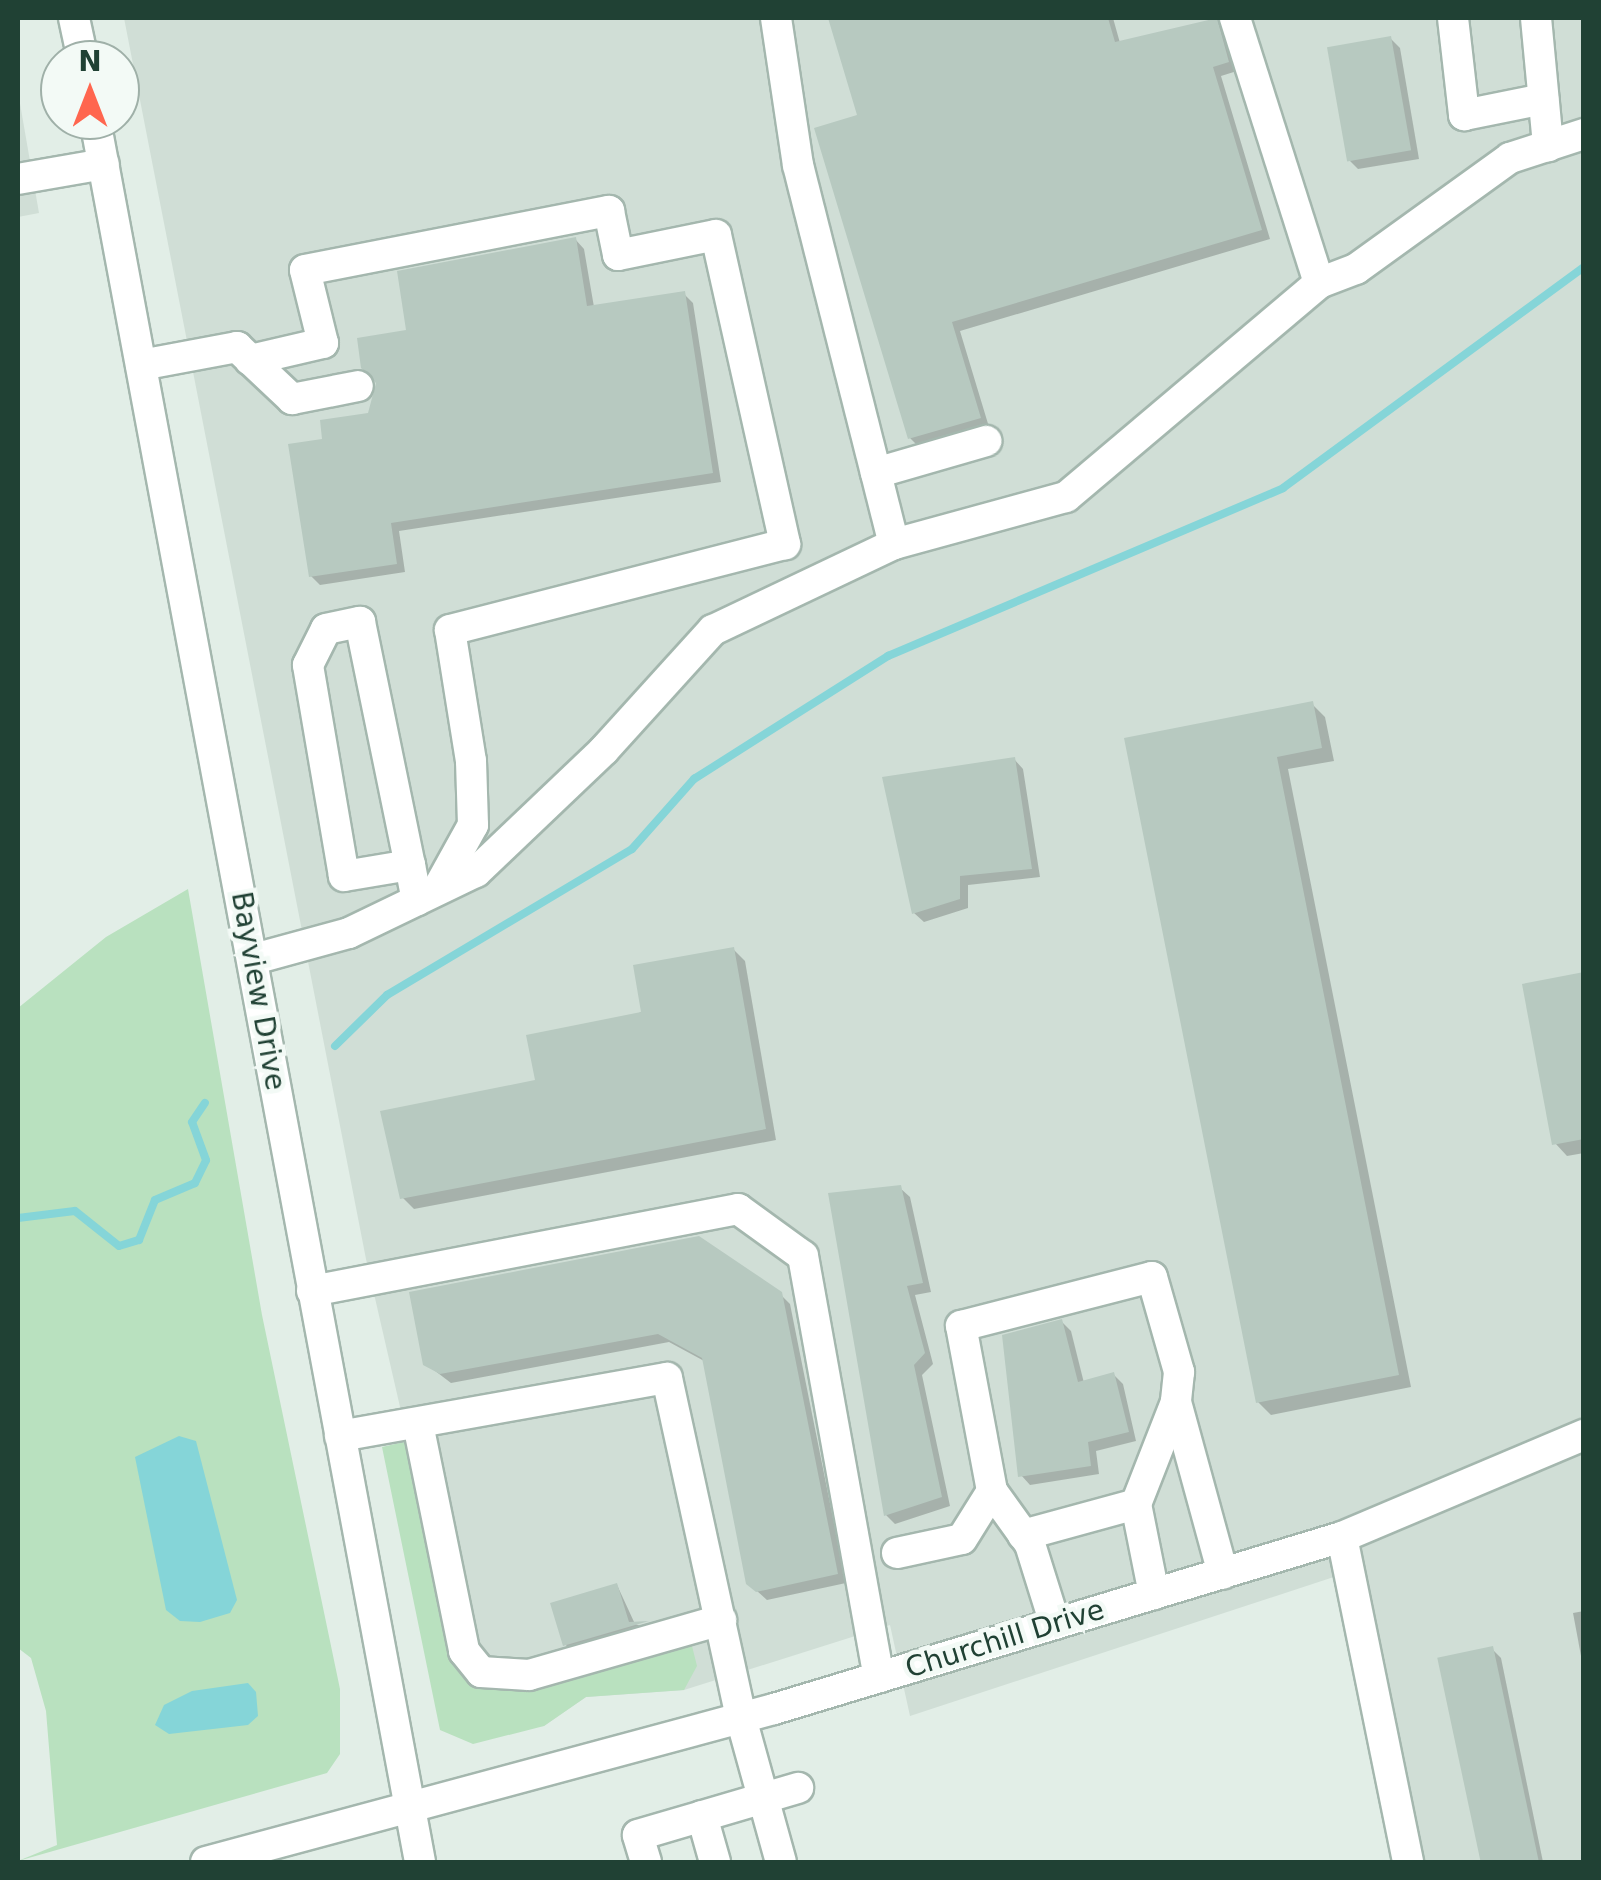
<!DOCTYPE html>
<html>
<head>
<meta charset="utf-8">
<style>
  body { margin:0 }
  #map { position:relative; width:1601px; height:1880px; overflow:hidden; background:#e2eee7; font-family:"DejaVu Sans",sans-serif }
  div>[style] { position:absolute }
  [style*='--x'] { left:calc(var(--x)*1px); top:calc(var(--y)*1px); width:calc(var(--w)*1px); rotate:calc(var(--a)*1deg) }
  .built>* { inset:0; background:#d0ded6 }
  .green>* { inset:0; background:#b9e1bf }
  .water>* { inset:0; background:#85d5d8 }
  .shadow>* { inset:0; background:#0003 }
  .stream>* { height:8px; margin:-4px; padding:0 4px; transform-origin:4px; border-radius:4px; background:#85d5d8 }
  .building>* { inset:0; background:#b7c9c0; transform-origin:0 0 }
  .roads { filter:drop-shadow(2px 0 #a4b7ae) drop-shadow(-2px 0 #a4b7ae) drop-shadow(0 2px #a4b7ae) drop-shadow(0 -2px #a4b7ae) }
  .minor>* { height:30px; margin:-15px; padding:0 15px; transform-origin:15px; border-radius:15px; background:#fff }
  span { translate:-50% -50%; white-space:nowrap; text-align:center; line-height:1.15; -webkit-text-stroke:9px #f3faf6; paint-order:stroke }
  .street-label { font-size:28px; color:#204134 }
  .frame { position:absolute; inset:0; border:20px solid #204134; pointer-events:none }
  .north { position:absolute; left:40px; top:40px; width:100px; height:100px; box-sizing:border-box; background:#f3faf6; border:2px solid #9fb0a8; border-radius:50%; rotate:0deg; font-size:28px; font-weight:700; line-height:40px; text-align:center; color:#204134 }
  .north::after { content:''; display:block; margin:auto; width:35px; height:45px; background:#ff664f; clip-path:polygon(50% 0,100% 100%,50% 72%,0 100%) }
</style>
</head>
<body>
<div id="map">
  <div class="built">
    <div style="clip-path:polygon(124px 18px,1583px 18px,1583px 1862px,1395px 1862px,1352px 1571px,910px 1716px,890px 1625px,684px 1690px,586px 1697px,544px 1726px,475px 1733px,366px 1259px)"></div>
    <div style="clip-path:polygon(18px 92px,39px 213px,18px 217px)"></div>
  </div>
  <div class="green">
    <div style="clip-path:polygon(188px 889px,262px 1315px,340px 1689px,340px 1754px,327px 1773px,18px 1861px,57px 1845px,46px 1711px,31px 1658px,18px 1648px,18px 1008px,106px 937px)"></div>
    <div style="clip-path:polygon(408px 1441px,468px 1672px,691px 1642px,697px 1666px,684px 1690px,586px 1697px,544px 1726px,473px 1744px,440px 1730px,382px 1447px)"></div>
  </div>
  <div class="water">
    <div style="clip-path:polygon(179px 1436px,196px 1441px,237px 1600px,230px 1613px,200px 1622px,180px 1621px,166px 1610px,135px 1457px)"></div>
    <div style="clip-path:polygon(248px 1683px,256px 1692px,258px 1716px,248px 1725px,169px 1734px,155px 1725px,164px 1705px,192px 1691px)"></div>
  </div>
  <div class="shadow">
    <div style="clip-path:polygon(830px 18px,1113px 18px,1120px 43px,1220px 18px,1237px 71px,1221px 76px,1270px 239px,960px 331px,989px 427px,919px 447px,910px 438px,860px 117px)"></div>
    <div style="clip-path:polygon(1390px 38px,1400px 48px,1419px 159px,1358px 169px,1349px 160px)"></div>
    <div style="clip-path:polygon(575px 239px,584px 249px,594px 307px,684px 294px,693px 303px,721px 482px,399px 531px,405px 572px,320px 585px,311px 576px,325px 441px,370px 415px,409px 332px)"></div>
    <div style="clip-path:polygon(1312px 704px,1325px 717px,1334px 761px,1288px 769px,1411px 1387px,1271px 1415px,1258px 1402px,1127px 740px)"></div>
    <div style="clip-path:polygon(1014px 759px,1023px 769px,1040px 877px,968px 885px,968px 908px,924px 922px,914px 913px)"></div>
    <div style="clip-path:polygon(733px 949px,745px 961px,776px 1140px,414px 1209px,403px 1198px,538px 1082px)"></div>
    <div style="clip-path:polygon(1584px 975px,1584px 1153px,1567px 1156px,1555px 1143px)"></div>
    <div style="clip-path:polygon(900px 1188px,910px 1197px,931px 1292px,915px 1295px,933px 1364px,922px 1375px,950px 1506px,895px 1524px,886px 1515px)"></div>
    <div style="clip-path:polygon(780px 1294px,790px 1304px,846px 1583px,767px 1600px,748px 1583px,706px 1362px,669px 1342px,451px 1383px,426px 1364px)"></div>
    <div style="clip-path:polygon(1062px 1322px,1071px 1331px,1084px 1383px,1114px 1375px,1123px 1384px,1136px 1441px,1096px 1451px,1099px 1474px,1030px 1485px,1021px 1475px)"></div>
    <div style="clip-path:polygon(617px 1585px,635px 1624px,655px 1631px,574px 1654px,565px 1644px)"></div>
    <div style="clip-path:polygon(1584px 1611px,1584px 1672px,1573px 1613px)"></div>
    <div style="clip-path:polygon(1492px 1649px,1501px 1658px,1543px 1862px,1482px 1862px,1440px 1659px)"></div>
  </div>
  <div class="stream">
    <div style="--x:335;--y:1046;--w:73;--a:-44.4"></div>
    <div style="--x:387;--y:995;--w:285;--a:-30.8"></div>
    <div style="--x:632;--y:849;--w:94;--a:-48.5"></div>
    <div style="--x:694;--y:779;--w:230;--a:-32.4"></div>
    <div style="--x:888;--y:656;--w:429;--a:-23"></div>
    <div style="--x:1283;--y:488;--w:373;--a:-36.3"></div>
    <div style="--x:18;--y:1218;--w:57;--a:-7"></div>
    <div style="--x:75;--y:1211;--w:56;--a:38.5"></div>
    <div style="--x:119;--y:1246;--w:21;--a:-17"></div>
    <div style="--x:139;--y:1240;--w:43;--a:-68.2"></div>
    <div style="--x:155;--y:1200;--w:43;--a:-23"></div>
    <div style="--x:195;--y:1183;--w:25;--a:-64"></div>
    <div style="--x:206;--y:1160;--w:40;--a:-110.2"></div>
    <div style="--x:192;--y:1122;--w:23;--a:-56"></div>
  </div>
  <div class="building">
    <div style="clip-path:polygon(828px 18px,1108px 18px,1115px 42px,1217px 18px,1229px 62px,1213px 67px,1262px 230px,952px 322px,981px 418px,908px 439px,814px 128px,857px 115px)"></div>
    <div style="left:1391px;top:36px;width:116px;height:65px;rotate:80deg"></div>
    <div style="clip-path:polygon(576px 237px,587px 306px,685px 291px,713px 473px,391px 523px,397px 564px,309px 577px,288px 444px,322px 439px,320px 420px,368px 413px,376px 383px,361px 368px,357px 338px,406px 330px,397px 271px)"></div>
    <div style="clip-path:polygon(1313px 701px,1322px 748px,1277px 757px,1399px 1375px,1256px 1403px,1124px 738px)"></div>
    <div style="clip-path:polygon(1015px 757px,1032px 869px,960px 876px,960px 899px,912px 914px,882px 777px)"></div>
    <div style="clip-path:polygon(734px 947px,766px 1129px,400px 1199px,380px 1111px,535px 1080px,526px 1035px,641px 1012px,633px 965px)"></div>
    <div style="clip-path:polygon(1584px 972px,1584px 1139px,1552px 1145px,1522px 984px)"></div>
    <div style="clip-path:polygon(901px 1185px,923px 1283px,907px 1286px,925px 1353px,914px 1365px,942px 1497px,884px 1516px,828px 1193px)"></div>
    <div style="clip-path:polygon(699px 1236px,782px 1292px,838px 1574px,756px 1592px,746px 1584px,702px 1358px,658px 1334px,440px 1374px,423px 1365px,409px 1292px)"></div>
    <div style="clip-path:polygon(1062px 1319px,1078px 1382px,1114px 1372px,1129px 1432px,1088px 1442px,1091px 1466px,1018px 1477px,1002px 1335px)"></div>
    <div style="clip-path:polygon(617px 1583px,629px 1622px,649px 1621px,563px 1646px,550px 1603px)"></div>
    <div style="left:1493px;top:1646px;width:220px;height:57px;rotate:78deg"></div>
  </div>
  <div class="roads">
    <div class="minor">
      <div style="--x:74;--y:18;--w:43;--a:77.9"></div>
      <div style="--x:776;--y:18;--w:149;--a:81.5"></div>
      <div style="--x:798;--y:165;--w:391;--a:75.8"></div>
      <div style="--x:1453;--y:18;--w:98;--a:83.5"></div>
      <div style="--x:1464;--y:115;--w:81;--a:-11.4"></div>
      <div style="--x:1536;--y:18;--w:129;--a:84.6"></div>
      <div style="--x:95;--y:120;--w:1772;--a:79.43"></div>
      <div style="--x:18;--y:179;--w:87;--a:-9.9"></div>
      <div style="--x:1319;--y:283;--w:40;--a:-21"></div>
      <div style="--x:1356;--y:269;--w:190;--a:-35.8"></div>
      <div style="--x:1510;--y:158;--w:78;--a:-18"></div>
      <div style="--x:250;--y:360;--w:75;--a:-13.1"></div>
      <div style="--x:323;--y:343;--w:75;--a:-103.9"></div>
      <div style="--x:305;--y:270;--w:310;--a:-11"></div>
      <div style="--x:609;--y:211;--w:45;--a:78.4"></div>
      <div style="--x:618;--y:255;--w:100;--a:-11.5"></div>
      <div style="--x:716;--y:235;--w:317;--a:77.4"></div>
      <div style="--x:785;--y:544;--w:346;--a:165.6"></div>
      <div style="--x:450;--y:630;--w:133;--a:80.9"></div>
      <div style="--x:471;--y:761;--w:64;--a:88.2"></div>
      <div style="--x:473;--y:825;--w:74;--a:119"></div>
      <div style="--x:141;--y:365;--w:98;--a:-10.6"></div>
      <div style="--x:237;--y:347;--w:76;--a:43.4"></div>
      <div style="--x:292;--y:399;--w:67;--a:-11.1"></div>
      <div style="--x:876;--y:473;--w:115;--a:-16.2"></div>
      <div style="--x:410;--y:865;--w:67;--a:170.5"></div>
      <div style="--x:344;--y:876;--w:214;--a:-99.7"></div>
      <div style="--x:308;--y:665;--w:40;--a:-63.4"></div>
      <div style="--x:326;--y:629;--w:35;--a:-12"></div>
      <div style="--x:360;--y:622;--w:248;--a:78.4"></div>
      <div style="--x:410;--y:865;--w:36;--a:79"></div>
      <div style="--x:254;--y:959;--w:98;--a:-15.3"></div>
      <div style="--x:349;--y:933;--w:141;--a:-25.7"></div>
      <div style="--x:476;--y:872;--w:177;--a:-43.6"></div>
      <div style="--x:604;--y:750;--w:162;--a:-47.8"></div>
      <div style="--x:713;--y:630;--w:200;--a:-25.4"></div>
      <div style="--x:894;--y:544;--w:178;--a:-15.3"></div>
      <div style="--x:1066;--y:497;--w:331;--a:-40.2"></div>
      <div style="--x:1319;--y:283;--w:278;--a:-107.6"></div>
      <div style="--x:312;--y:1291;--w:434;--a:-10.9"></div>
      <div style="--x:738;--y:1209;--w:80;--a:35.9"></div>
      <div style="--x:803;--y:1256;--w:428;--a:79.8"></div>
      <div style="--x:1176;--y:1402;--w:178;--a:74.7"></div>
      <div style="--x:418;--y:1424;--w:232;--a:78.5"></div>
      <div style="--x:464;--y:1651;--w:27;--a:51"></div>
      <div style="--x:481;--y:1672;--w:48;--a:3.6"></div>
      <div style="--x:529;--y:1675;--w:200;--a:-16"></div>
      <div style="--x:340;--y:1436;--w:332;--a:-10.1"></div>
      <div style="--x:667;--y:1378;--w:348;--a:77.7"></div>
      <div style="--x:741;--y:1718;--w:149;--a:74.5"></div>
      <div style="--x:1023;--y:1535;--w:117;--a:-15.3"></div>
      <div style="--x:1342;--y:1537;--w:332;--a:78.5"></div>
      <div style="--x:897;--y:1553;--w:66;--a:-12.2"></div>
      <div style="--x:962;--y:1539;--w:57;--a:-58"></div>
      <div style="--x:1055;--y:1624;--w:84;--a:-107.4"></div>
      <div style="--x:1030;--y:1544;--w:65;--a:-125.6"></div>
      <div style="--x:992;--y:1491;--w:168;--a:-100.6"></div>
      <div style="--x:961;--y:1326;--w:197;--a:-14.4"></div>
      <div style="--x:1152;--y:1277;--w:99;--a:74.1"></div>
      <div style="--x:1179;--y:1372;--w:30;--a:96"></div>
      <div style="--x:1176;--y:1402;--w:110;--a:111.4"></div>
      <div style="--x:1136;--y:1504;--w:92;--a:78.7"></div>
      <div style="--x:702;--y:1816;--w:48;--a:74.2"></div>
      <div style="--x:206;--y:1862;--w:588;--a:-15.08"></div>
      <div style="--x:774;--y:1709;--w:593;--a:-16.85"></div>
      <div style="--x:1342;--y:1537;--w:263;--a:-22.9"></div>
      <div style="--x:646;--y:1862;--w:28;--a:-107"></div>
      <div style="--x:638;--y:1835;--w:167;--a:-16.4"></div>
    </div>
  </div>
  <div class="street-label">
    <span style="left:258px;top:991px;rotate:80deg">Bayview Drive</span>
    <span style="left:1005px;top:1639px;rotate:-17deg">Churchill Drive</span>
  </div>
  <div class="frame"></div>
  <div class="north">N</div>
</div>
</body>
</html>
